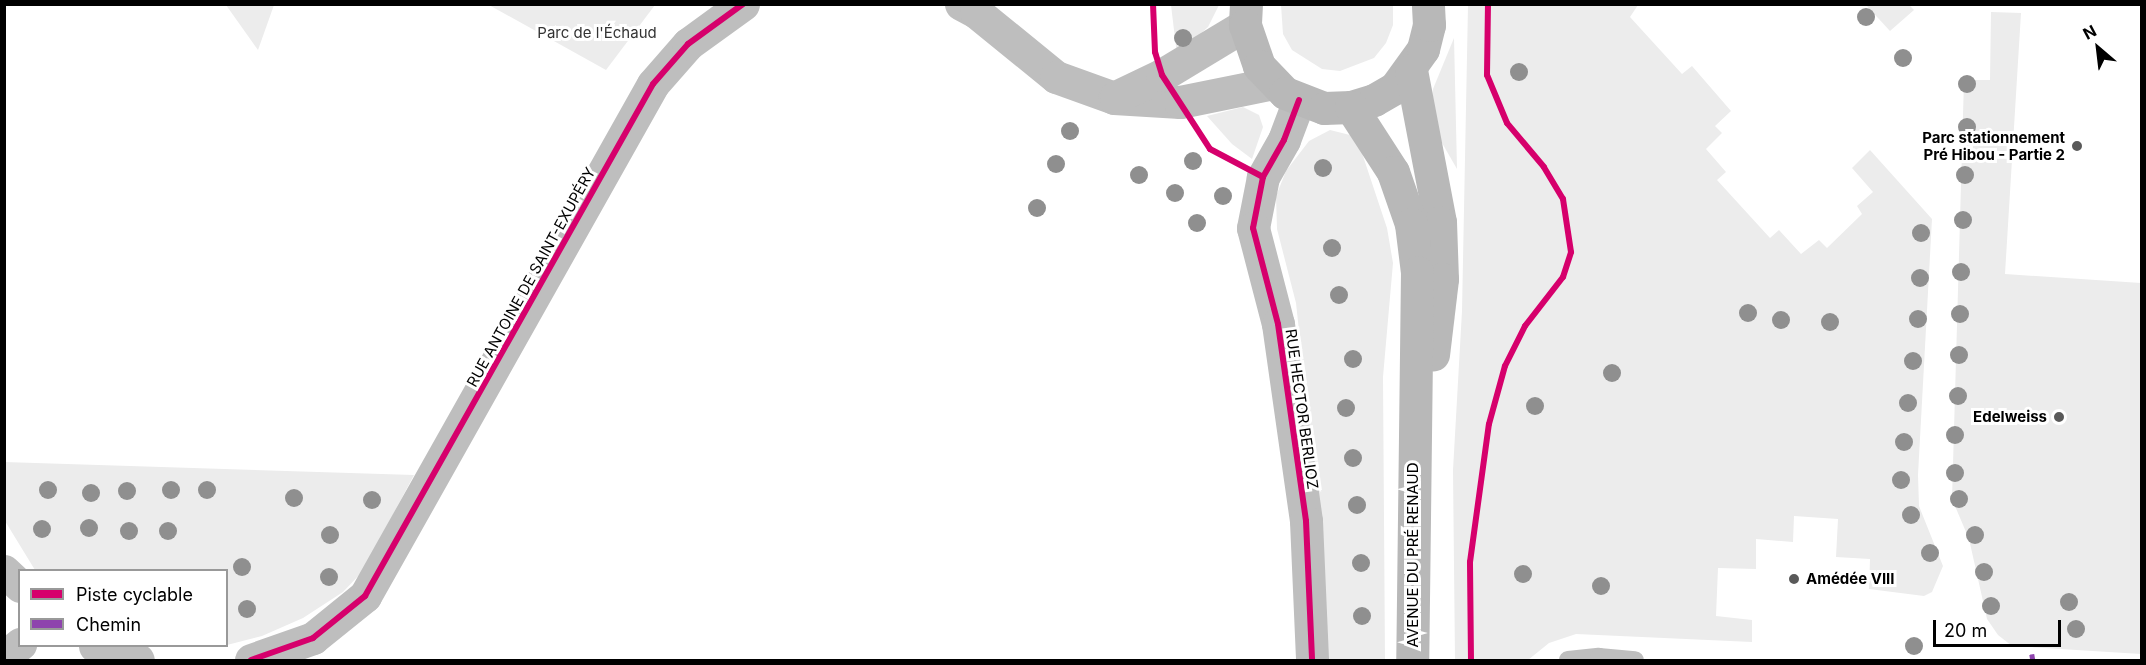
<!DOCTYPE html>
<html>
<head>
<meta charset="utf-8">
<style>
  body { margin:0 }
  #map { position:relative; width:2146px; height:665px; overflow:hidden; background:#fff; font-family:Inter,sans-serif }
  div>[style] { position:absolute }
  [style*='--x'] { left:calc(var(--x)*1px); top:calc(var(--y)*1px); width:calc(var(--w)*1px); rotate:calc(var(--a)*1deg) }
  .green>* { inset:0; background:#ececec }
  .lane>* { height:18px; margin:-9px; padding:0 9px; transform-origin:9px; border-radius:9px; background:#bebebe }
  .street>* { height:33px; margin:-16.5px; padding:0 16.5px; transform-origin:16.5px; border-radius:16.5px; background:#bebebe }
  .secondary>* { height:33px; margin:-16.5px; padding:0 16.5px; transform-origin:16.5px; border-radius:16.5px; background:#b8b8b8 }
  .quiet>* { height:4.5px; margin-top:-2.25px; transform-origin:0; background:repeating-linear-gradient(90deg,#8e44ad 0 9px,transparent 0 13.5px) }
  .cycleway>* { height:6px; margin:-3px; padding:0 3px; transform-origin:3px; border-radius:3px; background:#d6006c }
  .trees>* { width:18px; height:18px; margin:-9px; border-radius:50%; background:#8f8f8f }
  .dots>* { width:16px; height:16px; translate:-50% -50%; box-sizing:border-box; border:3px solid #fff; border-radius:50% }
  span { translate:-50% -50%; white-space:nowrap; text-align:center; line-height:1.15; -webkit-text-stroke:6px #fff; paint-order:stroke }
  .park-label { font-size:15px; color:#333 }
  .poi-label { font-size:15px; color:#000; font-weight:700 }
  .right { translate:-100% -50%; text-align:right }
  .left { translate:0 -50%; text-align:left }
  .street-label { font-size:15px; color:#000 }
  .frame { position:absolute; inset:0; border:6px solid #000; pointer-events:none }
  .legend { position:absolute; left:18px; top:569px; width:210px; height:78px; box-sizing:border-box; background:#fff; border:2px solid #999; margin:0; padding:8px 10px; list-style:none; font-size:18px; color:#000 }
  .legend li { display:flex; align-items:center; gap:12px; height:30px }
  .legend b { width:30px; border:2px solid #999 }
  .north { position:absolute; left:2068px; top:18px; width:60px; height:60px; -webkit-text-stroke:4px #fff; paint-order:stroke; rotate:332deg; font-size:16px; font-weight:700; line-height:24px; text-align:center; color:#000 }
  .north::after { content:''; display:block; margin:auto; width:21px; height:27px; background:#000; clip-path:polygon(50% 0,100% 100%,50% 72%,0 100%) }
  .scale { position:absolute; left:1933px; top:620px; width:128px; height:27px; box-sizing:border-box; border:3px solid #000; border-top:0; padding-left:8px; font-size:18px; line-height:21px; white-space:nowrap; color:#000; -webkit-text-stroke:4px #fff; paint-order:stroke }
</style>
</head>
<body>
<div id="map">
  <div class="green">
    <div style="clip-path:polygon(226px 5px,274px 5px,258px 50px)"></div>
    <div style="clip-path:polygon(489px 5px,655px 5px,606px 70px)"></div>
    <div style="clip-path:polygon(1171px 5px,1219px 5px,1208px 27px,1177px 55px)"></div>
    <div style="clip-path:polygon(1281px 5px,1393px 5px,1393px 25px,1386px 43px,1374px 58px,1340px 71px,1322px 69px,1292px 50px,1283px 34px)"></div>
    <div style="clip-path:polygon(1468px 5px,1638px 5px,1630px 17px,1682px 74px,1692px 66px,1731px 111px,1715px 126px,1722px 133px,1706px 149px,1726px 172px,1717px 180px,1770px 238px,1779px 230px,1801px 254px,1819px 240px,1827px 248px,1862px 214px,1857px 206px,1873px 192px,1852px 168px,1870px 150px,1932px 219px,1918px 475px,1919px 506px,1943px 566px,1932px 592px,1924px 596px,1869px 589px,1870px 559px,1836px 557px,1838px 519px,1794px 516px,1793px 542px,1756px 539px,1756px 569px,1718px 568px,1716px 616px,1752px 620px,1752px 642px,1576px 634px,1549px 643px,1528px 660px,1455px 660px,1453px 470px,1462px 311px)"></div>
    <div style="clip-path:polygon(1866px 5px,1909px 5px,1914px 10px,1890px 31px)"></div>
    <div style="clip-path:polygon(1991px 12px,2021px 13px,2005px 274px,2141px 283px,2141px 654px,2012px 646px,1998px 635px,1987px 619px,1969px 539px,1952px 499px,1964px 80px,1990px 80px)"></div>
    <div style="clip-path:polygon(1454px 38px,1457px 169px,1434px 129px,1431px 108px,1433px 89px)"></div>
    <div style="clip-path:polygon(1243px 107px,1259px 115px,1263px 127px,1252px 159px,1232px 144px,1207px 116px)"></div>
    <div style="clip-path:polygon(1330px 130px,1350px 135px,1362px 153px,1387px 228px,1393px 263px,1383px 377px,1385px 660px,1328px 660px,1316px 488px,1296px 303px,1277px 229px,1276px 196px,1286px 171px,1309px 141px)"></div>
    <div style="clip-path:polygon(4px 462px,414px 475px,363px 571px,343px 592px,303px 618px,262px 636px,227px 645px,226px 570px,35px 570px,5px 521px)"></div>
  </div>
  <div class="lane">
    <div style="--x:1568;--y:660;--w:31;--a:-6"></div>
    <div style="--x:1599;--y:657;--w:36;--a:5"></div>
  </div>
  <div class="street">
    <div style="--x:961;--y:4;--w:17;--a:28"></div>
    <div style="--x:976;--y:12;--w:103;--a:39.1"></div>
    <div style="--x:1056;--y:77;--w:62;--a:19.9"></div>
    <div style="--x:1114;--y:98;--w:66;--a:3.5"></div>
    <div style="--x:1180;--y:102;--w:95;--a:-11.5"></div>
    <div style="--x:1116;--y:97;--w:51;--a:-25.6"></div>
    <div style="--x:1162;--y:75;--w:97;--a:-31.1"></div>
    <div style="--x:1299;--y:100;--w:43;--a:110.6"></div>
    <div style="--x:1284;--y:140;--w:43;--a:119.6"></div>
    <div style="--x:1263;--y:177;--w:52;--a:101.1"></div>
    <div style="--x:1253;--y:228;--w:99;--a:75.4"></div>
    <div style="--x:1278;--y:324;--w:199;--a:81.9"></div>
    <div style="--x:1306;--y:521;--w:139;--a:87.5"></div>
    <div style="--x:4;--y:571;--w:22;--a:43"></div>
    <div style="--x:95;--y:646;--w:45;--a:18"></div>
    <div style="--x:4;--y:657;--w:21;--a:-39"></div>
    <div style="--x:251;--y:660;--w:66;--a:-19.5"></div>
    <div style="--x:313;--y:638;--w:67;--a:-38.9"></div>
    <div style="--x:365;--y:596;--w:587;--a:-60.64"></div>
    <div style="--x:653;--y:84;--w:53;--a:-48.8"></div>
    <div style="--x:688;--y:44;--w:68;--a:-36"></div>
  </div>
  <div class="secondary">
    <div style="--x:1246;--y:4;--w:21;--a:93"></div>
    <div style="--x:1245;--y:25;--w:43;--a:71.1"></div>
    <div style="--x:1259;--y:66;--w:37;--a:46"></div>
    <div style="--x:1285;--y:93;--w:42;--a:21"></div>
    <div style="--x:1324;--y:108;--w:27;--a:-2"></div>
    <div style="--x:1351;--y:107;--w:24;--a:-17"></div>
    <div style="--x:1374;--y:100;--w:24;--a:-30"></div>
    <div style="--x:1395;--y:88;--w:48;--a:-54.3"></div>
    <div style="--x:1423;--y:49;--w:25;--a:-76"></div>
    <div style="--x:1429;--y:25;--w:21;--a:-93"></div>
    <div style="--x:1411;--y:70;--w:155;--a:79.2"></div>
    <div style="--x:1440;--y:222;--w:57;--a:88"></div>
    <div style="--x:1442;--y:279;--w:76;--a:96.8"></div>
    <div style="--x:1351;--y:107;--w:77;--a:57.1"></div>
    <div style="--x:1393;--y:172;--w:55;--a:70.9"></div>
    <div style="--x:1411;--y:224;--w:48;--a:82.9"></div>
    <div style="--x:1417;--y:272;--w:388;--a:90.7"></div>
  </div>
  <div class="quiet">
    <div style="--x:2032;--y:654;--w:6;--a:81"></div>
  </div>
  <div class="cycleway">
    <div style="--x:1153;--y:4;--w:48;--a:87.6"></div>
    <div style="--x:1155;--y:52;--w:24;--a:73"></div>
    <div style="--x:1162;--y:75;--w:88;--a:57"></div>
    <div style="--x:1210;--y:149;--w:60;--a:27.8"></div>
    <div style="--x:1299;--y:100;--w:43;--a:110.6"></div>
    <div style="--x:1284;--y:140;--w:43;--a:119.6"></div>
    <div style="--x:1263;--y:177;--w:52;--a:101.1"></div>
    <div style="--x:1253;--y:228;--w:99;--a:75.4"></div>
    <div style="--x:1278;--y:324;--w:199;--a:81.9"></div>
    <div style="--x:1306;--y:521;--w:139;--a:87.5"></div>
    <div style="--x:251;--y:660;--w:66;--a:-19.5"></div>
    <div style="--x:313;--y:638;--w:67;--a:-38.9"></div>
    <div style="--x:365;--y:596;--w:587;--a:-60.64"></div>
    <div style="--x:653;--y:84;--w:53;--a:-48.8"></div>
    <div style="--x:688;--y:44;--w:68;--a:-36"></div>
    <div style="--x:1471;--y:660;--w:98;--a:-90.6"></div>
    <div style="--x:1470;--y:562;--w:139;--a:-82.2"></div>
    <div style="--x:1489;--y:424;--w:60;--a:-74.6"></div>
    <div style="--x:1505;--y:366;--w:45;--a:-63.4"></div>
    <div style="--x:1525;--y:326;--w:62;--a:-52.2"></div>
    <div style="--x:1563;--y:277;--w:26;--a:-72"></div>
    <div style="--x:1571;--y:252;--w:54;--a:-98.6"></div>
    <div style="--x:1563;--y:199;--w:37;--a:-121"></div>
    <div style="--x:1544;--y:167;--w:57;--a:-130.1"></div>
    <div style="--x:1507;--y:123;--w:52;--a:-112.6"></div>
    <div style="--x:1487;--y:75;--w:71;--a:-89.2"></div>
  </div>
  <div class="trees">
    <div style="left:1866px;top:17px"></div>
    <div style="left:1183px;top:38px"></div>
    <div style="left:1903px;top:58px"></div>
    <div style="left:1519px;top:72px"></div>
    <div style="left:1967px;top:84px"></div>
    <div style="left:1967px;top:127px"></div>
    <div style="left:1070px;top:131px"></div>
    <div style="left:1193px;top:161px"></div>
    <div style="left:1056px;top:164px"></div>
    <div style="left:1323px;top:168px"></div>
    <div style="left:1139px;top:175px"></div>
    <div style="left:1965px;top:175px"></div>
    <div style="left:1175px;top:193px"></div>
    <div style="left:1223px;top:196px"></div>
    <div style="left:1037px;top:208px"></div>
    <div style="left:1963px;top:220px"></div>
    <div style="left:1197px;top:223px"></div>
    <div style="left:1921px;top:233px"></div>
    <div style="left:1332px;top:248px"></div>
    <div style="left:1961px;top:272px"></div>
    <div style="left:1920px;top:278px"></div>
    <div style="left:1339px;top:295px"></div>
    <div style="left:1748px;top:313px"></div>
    <div style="left:1960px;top:314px"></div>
    <div style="left:1918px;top:319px"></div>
    <div style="left:1781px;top:320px"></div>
    <div style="left:1830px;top:322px"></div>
    <div style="left:1959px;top:355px"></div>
    <div style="left:1353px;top:359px"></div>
    <div style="left:1913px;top:361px"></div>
    <div style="left:1612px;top:373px"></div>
    <div style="left:1958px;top:396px"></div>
    <div style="left:1908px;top:403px"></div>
    <div style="left:1535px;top:406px"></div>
    <div style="left:1346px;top:408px"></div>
    <div style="left:1955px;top:435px"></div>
    <div style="left:1904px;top:442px"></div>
    <div style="left:1353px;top:458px"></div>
    <div style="left:1955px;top:473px"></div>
    <div style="left:1901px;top:480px"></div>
    <div style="left:48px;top:490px"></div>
    <div style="left:171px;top:490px"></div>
    <div style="left:207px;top:490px"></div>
    <div style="left:127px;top:491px"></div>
    <div style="left:91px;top:493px"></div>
    <div style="left:294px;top:498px"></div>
    <div style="left:1959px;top:499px"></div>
    <div style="left:372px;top:500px"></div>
    <div style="left:1357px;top:505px"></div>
    <div style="left:1911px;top:515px"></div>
    <div style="left:89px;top:528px"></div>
    <div style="left:42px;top:529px"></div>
    <div style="left:129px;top:531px"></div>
    <div style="left:168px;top:531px"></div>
    <div style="left:330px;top:535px"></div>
    <div style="left:1975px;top:535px"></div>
    <div style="left:1930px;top:553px"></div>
    <div style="left:1361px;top:563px"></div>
    <div style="left:242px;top:567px"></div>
    <div style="left:1984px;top:572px"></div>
    <div style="left:1523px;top:574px"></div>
    <div style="left:329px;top:577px"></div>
    <div style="left:1601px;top:586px"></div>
    <div style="left:2069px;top:602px"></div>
    <div style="left:1991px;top:606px"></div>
    <div style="left:247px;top:609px"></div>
    <div style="left:1362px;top:616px"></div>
    <div style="left:2076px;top:629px"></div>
    <div style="left:1914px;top:646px"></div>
  </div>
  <div class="dots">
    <div style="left:2077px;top:146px;background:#595959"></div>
    <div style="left:2059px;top:417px;background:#595959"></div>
    <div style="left:1794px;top:579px;background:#595959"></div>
  </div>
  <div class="park-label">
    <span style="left:597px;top:33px">Parc de l'Échaud</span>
  </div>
  <div class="poi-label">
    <span class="right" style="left:2065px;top:146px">Parc stationnement<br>Pré Hibou - Partie 2</span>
    <span class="right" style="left:2047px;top:417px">Edelweiss</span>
    <span class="left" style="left:1806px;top:579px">Amédée VIII</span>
  </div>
  <div class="street-label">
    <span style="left:531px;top:277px;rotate:-61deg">RUE ANTOINE DE SAINT-EXUPÉRY</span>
    <span style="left:1302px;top:409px;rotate:82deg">RUE HECTOR BERLIOZ</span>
    <span style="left:1413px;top:555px;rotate:-90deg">AVENUE DU PRÉ RENAUD</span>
  </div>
  <div class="frame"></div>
  <ul class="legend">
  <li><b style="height:8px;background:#d6006c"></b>Piste cyclable</li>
  <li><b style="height:8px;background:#8e44ad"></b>Chemin</li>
  </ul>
  <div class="north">N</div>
  <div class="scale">20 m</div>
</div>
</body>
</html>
